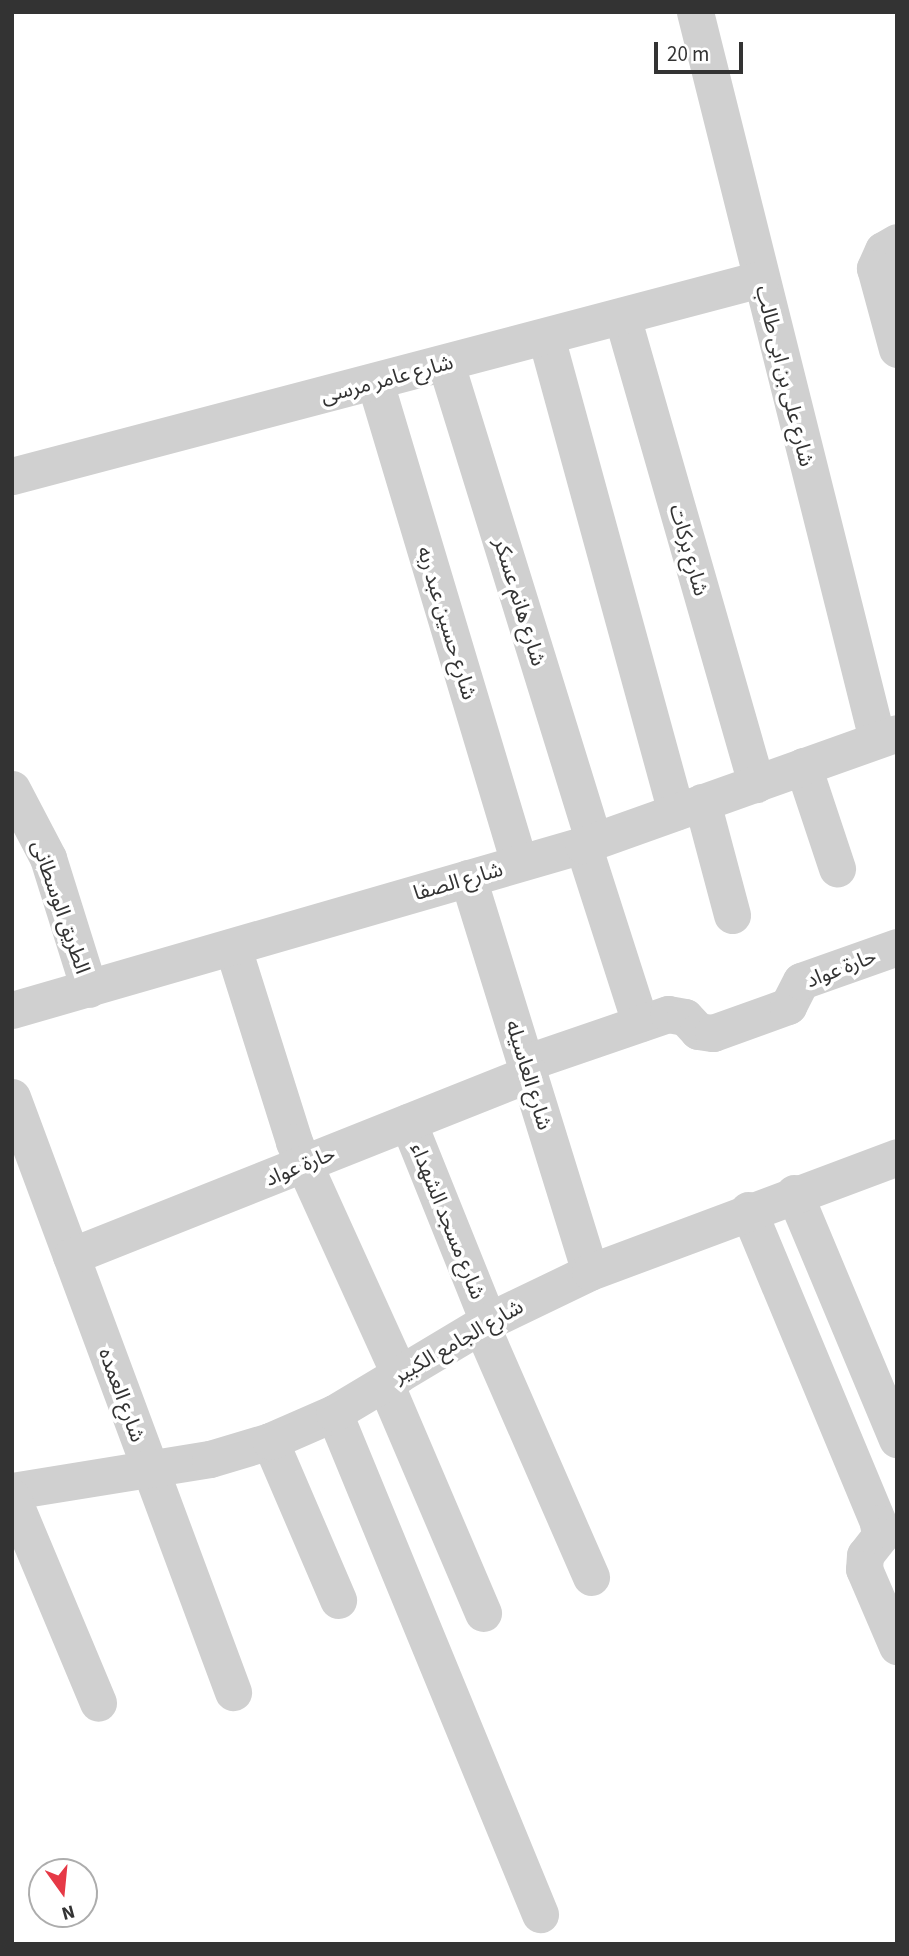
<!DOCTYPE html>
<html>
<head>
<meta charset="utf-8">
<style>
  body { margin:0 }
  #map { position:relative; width:909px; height:1956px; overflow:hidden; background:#fff; font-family:"Source Sans 3","Noto Sans Arabic",sans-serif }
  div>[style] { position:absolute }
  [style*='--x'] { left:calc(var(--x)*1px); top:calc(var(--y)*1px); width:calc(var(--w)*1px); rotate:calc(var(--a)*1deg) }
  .minor>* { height:37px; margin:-18.5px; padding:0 18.5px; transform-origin:18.5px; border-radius:18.5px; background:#d0d0d0 }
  span { translate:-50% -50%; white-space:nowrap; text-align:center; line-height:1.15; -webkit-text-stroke:7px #fff; paint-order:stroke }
  .street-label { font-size:21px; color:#333 }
  .frame { position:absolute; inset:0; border:14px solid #333; pointer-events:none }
  .north { position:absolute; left:28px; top:1858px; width:70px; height:70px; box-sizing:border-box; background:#fff; border:2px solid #adadad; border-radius:50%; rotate:165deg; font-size:19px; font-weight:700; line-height:28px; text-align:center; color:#333 }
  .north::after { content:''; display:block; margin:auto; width:24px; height:32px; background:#e63946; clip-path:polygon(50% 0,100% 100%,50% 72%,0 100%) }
  .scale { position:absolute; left:654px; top:42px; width:89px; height:32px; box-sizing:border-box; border:4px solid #333; border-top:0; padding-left:9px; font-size:21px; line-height:24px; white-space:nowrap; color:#333; -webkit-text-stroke:5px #fff; paint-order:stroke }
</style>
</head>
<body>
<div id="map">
  <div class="minor">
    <div style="--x:695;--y:12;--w:749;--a:75.95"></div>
    <div style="--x:897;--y:242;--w:16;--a:150"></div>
    <div style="--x:883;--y:250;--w:20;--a:114"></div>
    <div style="--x:875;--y:268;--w:84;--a:74.8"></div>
    <div style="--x:622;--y:316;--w:487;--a:74"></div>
    <div style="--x:546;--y:337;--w:492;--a:74.7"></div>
    <div style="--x:446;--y:364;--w:499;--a:72.8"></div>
    <div style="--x:375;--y:382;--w:502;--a:73.33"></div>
    <div style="--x:12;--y:476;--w:774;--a:-14.75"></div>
    <div style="--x:803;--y:766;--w:108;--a:71.6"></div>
    <div style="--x:12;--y:789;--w:78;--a:62.4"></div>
    <div style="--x:48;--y:858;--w:137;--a:72.6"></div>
    <div style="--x:702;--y:802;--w:117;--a:75.1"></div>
    <div style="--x:583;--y:845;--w:187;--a:72.2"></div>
    <div style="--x:468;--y:878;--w:412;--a:72.8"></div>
    <div style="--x:233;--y:948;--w:203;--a:72.5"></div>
    <div style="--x:294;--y:1142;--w:255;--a:65.6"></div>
    <div style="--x:12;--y:1010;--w:594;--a:-16.12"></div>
    <div style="--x:583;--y:845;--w:333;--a:-19.6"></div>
    <div style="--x:525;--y:1063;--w:151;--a:-18.9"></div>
    <div style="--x:668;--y:1014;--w:17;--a:10"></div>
    <div style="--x:685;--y:1017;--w:19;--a:47"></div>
    <div style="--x:698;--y:1031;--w:15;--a:8"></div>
    <div style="--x:713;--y:1033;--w:80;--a:-19.8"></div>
    <div style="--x:788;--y:1006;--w:28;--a:-63"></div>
    <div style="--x:801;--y:981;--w:102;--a:-19.5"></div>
    <div style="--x:12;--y:1097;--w:635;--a:69.62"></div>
    <div style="--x:408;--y:1122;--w:214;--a:68.1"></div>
    <div style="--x:794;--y:1193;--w:267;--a:67.3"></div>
    <div style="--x:748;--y:1210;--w:339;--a:67.4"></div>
    <div style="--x:878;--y:1523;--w:13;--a:81"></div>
    <div style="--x:880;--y:1536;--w:24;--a:128"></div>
    <div style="--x:865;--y:1555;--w:14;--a:94"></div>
    <div style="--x:864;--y:1569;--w:84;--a:66.8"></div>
    <div style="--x:71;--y:1256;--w:493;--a:-21.7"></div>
    <div style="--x:481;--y:1325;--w:275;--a:66.4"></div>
    <div style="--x:385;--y:1383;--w:250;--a:66.9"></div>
    <div style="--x:334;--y:1413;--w:542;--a:67.65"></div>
    <div style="--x:270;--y:1441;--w:173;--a:66.8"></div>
    <div style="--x:12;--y:1491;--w:201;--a:-9.2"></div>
    <div style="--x:210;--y:1459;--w:63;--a:-16.7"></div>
    <div style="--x:270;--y:1441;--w:70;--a:-23.6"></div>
    <div style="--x:334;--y:1413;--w:179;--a:-30.9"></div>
    <div style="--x:488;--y:1321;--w:113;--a:-25.7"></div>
    <div style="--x:590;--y:1272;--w:328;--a:-20.5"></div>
    <div style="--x:12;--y:1497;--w:223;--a:67.3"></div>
  </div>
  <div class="street-label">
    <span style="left:785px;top:376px;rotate:76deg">شارع على بن ابى طالب</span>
    <span style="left:387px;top:379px;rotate:-15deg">شارع عامر مرسى</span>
    <span style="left:689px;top:550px;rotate:74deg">شارع بركات</span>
    <span style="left:520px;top:602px;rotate:73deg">شارع هانم عسكر</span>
    <span style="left:447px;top:623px;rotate:73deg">شارع حسين عبد ربه</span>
    <span style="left:458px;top:881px;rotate:-16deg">شارع الصفا</span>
    <span style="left:61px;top:907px;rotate:71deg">الطريق الوسطانى</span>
    <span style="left:841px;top:968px;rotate:-21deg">حارة عواد</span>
    <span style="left:529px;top:1075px;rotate:73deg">شارع العاسيله</span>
    <span style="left:300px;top:1166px;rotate:-22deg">حارة عواد</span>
    <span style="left:448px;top:1221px;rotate:68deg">شارع مسجد الشهداء</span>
    <span style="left:458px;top:1341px;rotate:-30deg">شارع الجامع الكبير</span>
    <span style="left:122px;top:1395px;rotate:70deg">شارع العمده</span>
  </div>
  <div class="frame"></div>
  <div class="north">N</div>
  <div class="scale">20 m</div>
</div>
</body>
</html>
